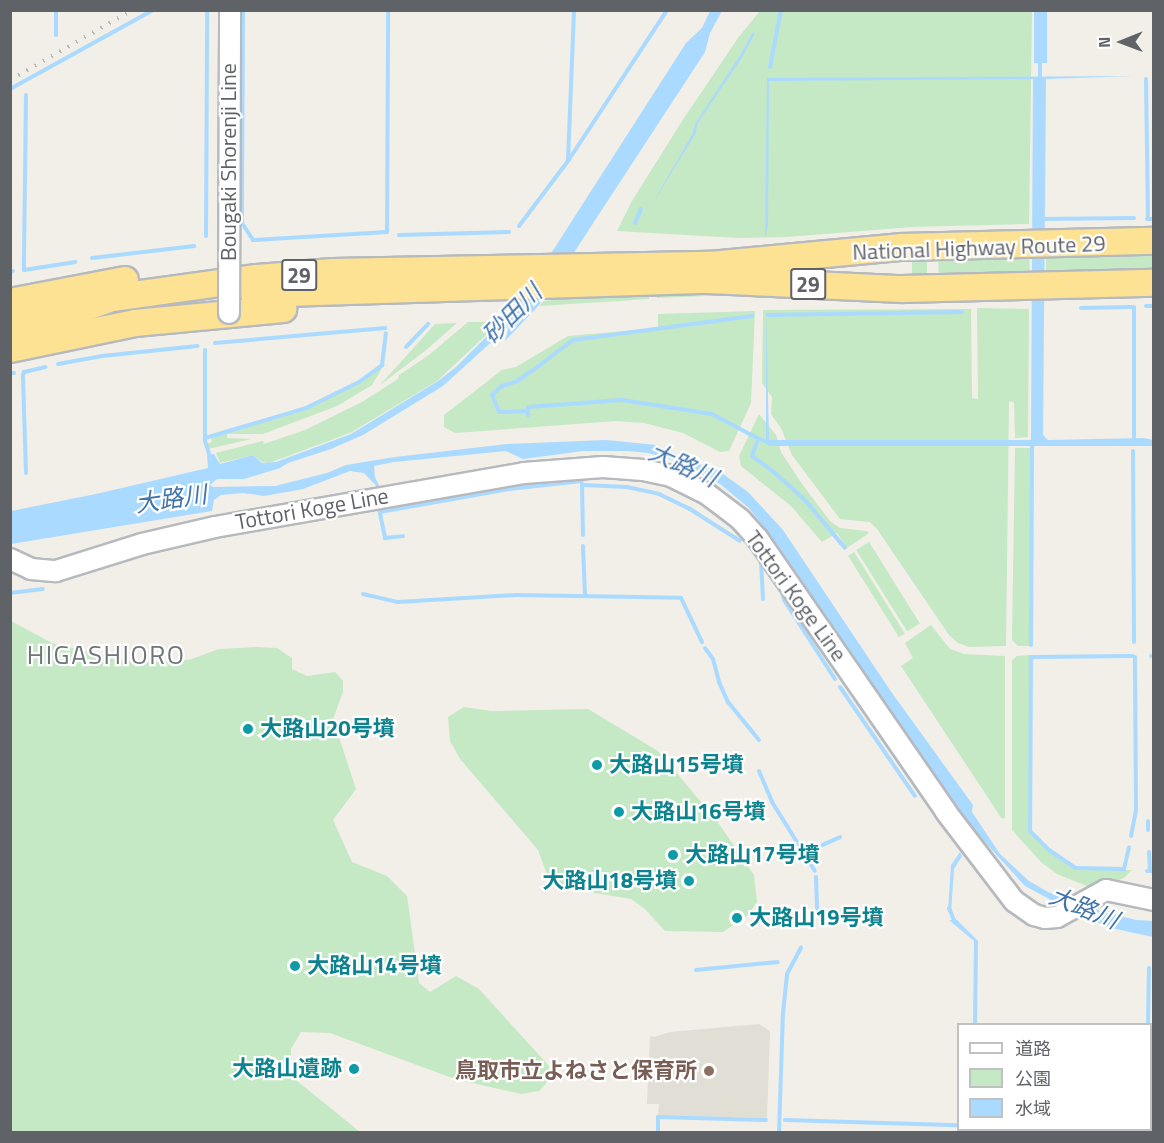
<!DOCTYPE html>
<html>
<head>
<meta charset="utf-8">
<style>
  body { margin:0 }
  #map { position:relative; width:1164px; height:1143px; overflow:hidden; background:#f1efe8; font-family:"Titillium Web","Noto Sans JP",sans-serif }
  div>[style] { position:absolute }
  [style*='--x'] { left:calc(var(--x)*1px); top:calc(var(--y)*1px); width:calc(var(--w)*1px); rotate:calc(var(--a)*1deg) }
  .education>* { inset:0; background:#e1ded6 }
  .green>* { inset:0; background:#c5e8c5; transform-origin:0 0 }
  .water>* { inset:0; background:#aadaff; transform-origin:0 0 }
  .stream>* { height:4px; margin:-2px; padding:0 2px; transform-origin:2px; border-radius:2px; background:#aadaff }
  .roads { filter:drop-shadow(2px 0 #b6babf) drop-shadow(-2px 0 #b6babf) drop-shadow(0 2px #b6babf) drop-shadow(0 -2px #b6babf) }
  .secondary>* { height:20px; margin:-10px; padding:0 10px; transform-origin:10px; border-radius:10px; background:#fff }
  .highway>* { height:26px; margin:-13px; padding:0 13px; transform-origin:13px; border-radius:13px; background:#fde293 }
  .rail>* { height:4px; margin-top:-2px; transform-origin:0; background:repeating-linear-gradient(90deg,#b6b7b8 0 1.5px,transparent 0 9.5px) }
  .bridges { filter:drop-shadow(2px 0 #b6babf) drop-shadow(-2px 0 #b6babf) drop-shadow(0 2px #b6babf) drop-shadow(0 -2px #b6babf) }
  .secondary-bridge>* { height:20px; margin:-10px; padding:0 10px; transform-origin:10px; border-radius:10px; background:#fff }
  .dots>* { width:16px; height:16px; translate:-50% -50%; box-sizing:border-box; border:3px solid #fff; border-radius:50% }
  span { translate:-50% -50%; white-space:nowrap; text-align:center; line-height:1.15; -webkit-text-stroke:4.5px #fff; paint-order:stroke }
  .shield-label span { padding:2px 4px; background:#fff; border:2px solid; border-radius:4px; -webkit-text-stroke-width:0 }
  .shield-label { font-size:21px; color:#5f6368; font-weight:700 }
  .street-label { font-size:22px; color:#5f6368 }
  .culture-label { font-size:22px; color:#0d838f; font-weight:700 }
  .left { translate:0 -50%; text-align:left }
  .right { translate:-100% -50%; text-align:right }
  .education-label { font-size:22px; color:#785e54; font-weight:700 }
  .water-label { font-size:24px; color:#4174aa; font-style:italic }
  .quarter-label { font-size:26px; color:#70757a; letter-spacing:1.5px }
  .frame { position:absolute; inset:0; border:12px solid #5f6368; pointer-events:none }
  .legend { position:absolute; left:957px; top:1023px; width:195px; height:108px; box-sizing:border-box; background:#fff; border:2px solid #bfc1c3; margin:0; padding:8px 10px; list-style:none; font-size:18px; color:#5f6368 }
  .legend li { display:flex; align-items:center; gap:12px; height:30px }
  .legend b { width:30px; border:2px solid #bfc1c3 }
  .north { position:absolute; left:1092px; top:12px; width:60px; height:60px; -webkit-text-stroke:4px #fff; paint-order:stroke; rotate:269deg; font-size:16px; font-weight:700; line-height:24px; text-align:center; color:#5f6368 }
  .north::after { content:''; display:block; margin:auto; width:21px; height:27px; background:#5f6368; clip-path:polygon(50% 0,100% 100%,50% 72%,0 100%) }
</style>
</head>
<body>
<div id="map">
  <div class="education">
    <div style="clip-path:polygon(759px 1024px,770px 1031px,767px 1118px,658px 1115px,659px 1104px,647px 1104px,650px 1036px,654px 1037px,670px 1032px)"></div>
  </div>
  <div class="green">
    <div style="clip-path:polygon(760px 11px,1032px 11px,1029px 224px,912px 227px,787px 237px,739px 238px,617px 231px,632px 201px,684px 118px,738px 38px)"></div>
    <div style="left:1153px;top:249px;width:27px;height:107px;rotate:90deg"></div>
    <div style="left:1029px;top:250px;width:30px;height:91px;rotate:88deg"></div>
    <div style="left:927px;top:254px;width:27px;height:15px;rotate:90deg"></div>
    <div style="clip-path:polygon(649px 291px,649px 299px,540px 306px,543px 301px)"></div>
    <div style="clip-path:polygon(656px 291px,756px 294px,657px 298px)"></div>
    <div style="clip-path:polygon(977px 308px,1029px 309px,1028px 437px,1015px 438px,1014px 402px,1009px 401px,1006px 646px,969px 647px,958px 643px,949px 635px,877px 529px,870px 522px,840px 519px,792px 455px,781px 428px,771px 414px,772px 397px,762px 383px,763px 310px,971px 309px,972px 398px,978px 399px)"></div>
    <div style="clip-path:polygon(755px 311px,751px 403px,729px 451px,720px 452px,683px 433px,644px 423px,616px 421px,455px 433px,444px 427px,444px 415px,502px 370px,516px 367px,568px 336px,658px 328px,658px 314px)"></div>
    <div style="clip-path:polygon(468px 322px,500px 322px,437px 381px,350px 433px,269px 463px,262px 462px,253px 455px,220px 463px,216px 453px,263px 441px,264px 444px,305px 430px,362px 402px,398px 379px,399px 375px,429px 355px)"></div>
    <div style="clip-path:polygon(457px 323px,425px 351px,380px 385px,435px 324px)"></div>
    <div style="clip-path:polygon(385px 363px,372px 385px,337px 406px,263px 434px,227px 434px,227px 438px,251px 439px,208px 449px,207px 444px,212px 442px,211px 438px,306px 409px,359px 382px)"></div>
    <div style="clip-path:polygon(759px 414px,776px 435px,781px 452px,802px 484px,830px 521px,840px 528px,866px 531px,869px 533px,847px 548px,837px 533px,822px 542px,791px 506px,741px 466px,739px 456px)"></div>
    <div style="clip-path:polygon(1015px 448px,1030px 448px,1031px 646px,1018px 646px,1012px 640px)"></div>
    <div style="left:869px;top:542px;width:96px;height:15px;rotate:58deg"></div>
    <div style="left:854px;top:552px;width:96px;height:7px;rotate:58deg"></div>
    <div style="clip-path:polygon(11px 621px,52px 643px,136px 663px,189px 660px,219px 649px,256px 647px,277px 648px,292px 658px,292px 669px,307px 676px,335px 672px,343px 681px,343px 692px,333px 719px,356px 789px,333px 820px,352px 862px,387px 876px,407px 896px,419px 983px,430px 992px,456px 976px,479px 989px,549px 1066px,549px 1080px,539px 1091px,521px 1094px,455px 1079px,330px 1033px,301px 1032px,291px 1049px,291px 1076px,360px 1132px,11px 1132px)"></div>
    <div style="clip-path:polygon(931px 625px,950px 649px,964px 654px,1005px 656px,1005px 818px,1002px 819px,901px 666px,913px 658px,905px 643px)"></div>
    <div style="clip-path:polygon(1031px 655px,1030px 832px,1048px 851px,1076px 869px,1132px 870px,1124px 878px,1094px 889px,1057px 874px,1041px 862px,1012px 830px,1012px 660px,1017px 656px)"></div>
    <div style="clip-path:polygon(464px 707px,492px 711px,588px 709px,658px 751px,717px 821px,754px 875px,757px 902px,748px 915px,723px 932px,665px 931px,645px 909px,631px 899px,566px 888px,548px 877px,538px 850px,460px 759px,450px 741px,448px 717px)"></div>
  </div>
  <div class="water">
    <div style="clip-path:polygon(710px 11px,722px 11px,710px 33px,705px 52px,541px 303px,505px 341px,509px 326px,443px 386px,363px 435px,331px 449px,288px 463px,280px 468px,244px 479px,217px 479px,210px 485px,213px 487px,275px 486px,327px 473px,346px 465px,395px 457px,507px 444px,606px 440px,656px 445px,709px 468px,712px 466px,748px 492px,783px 530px,892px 693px,973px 805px,972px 812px,1000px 854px,1029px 881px,1048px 892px,1100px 911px,1136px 920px,1153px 921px,1153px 937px,1111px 928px,1079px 915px,1025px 886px,958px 813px,948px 793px,944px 794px,890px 709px,774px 540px,749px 508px,720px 484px,678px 461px,648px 453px,628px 451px,583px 451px,523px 459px,506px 451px,394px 462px,374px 466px,375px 477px,382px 492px,364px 473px,350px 471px,303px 489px,264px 496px,243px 493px,221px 495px,214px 500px,212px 511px,11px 544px,11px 511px,96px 494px,208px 468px,207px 455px,214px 454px,220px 464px,253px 455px,262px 463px,276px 462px,351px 434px,438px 381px,456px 367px,518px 305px,686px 43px,702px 28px)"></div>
    <div style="left:1034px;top:11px;width:13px;height:52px"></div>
    <div style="clip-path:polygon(753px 32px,755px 33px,743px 56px,697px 124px,696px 133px,651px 206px,693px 133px,695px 124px,741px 54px)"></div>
    <div style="clip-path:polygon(1134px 76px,1046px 79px,1043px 435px,1048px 440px,1144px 438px,1153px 440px,1153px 446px,770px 446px,752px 437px,754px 434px,766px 440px,766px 309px,769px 440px,1031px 440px,1033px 79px,769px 81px,768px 226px,765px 238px,767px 78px)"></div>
    <div style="clip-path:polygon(960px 852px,962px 856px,954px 869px,951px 912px,948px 912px,951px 865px)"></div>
    <div style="clip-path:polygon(949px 920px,957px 920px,978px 941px,977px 1024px,973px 1024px,974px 941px)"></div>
  </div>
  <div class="stream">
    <div style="--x:56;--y:10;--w:25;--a:90"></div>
    <div style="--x:243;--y:10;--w:213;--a:90.3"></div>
    <div style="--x:242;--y:223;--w:20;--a:57"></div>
    <div style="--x:253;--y:240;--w:134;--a:-3.4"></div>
    <div style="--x:387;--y:232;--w:222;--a:-89.7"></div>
    <div style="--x:770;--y:67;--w:58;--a:-79.1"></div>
    <div style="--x:1146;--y:79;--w:137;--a:89.2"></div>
    <div style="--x:1040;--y:82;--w:23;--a:-90"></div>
    <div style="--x:10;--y:89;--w:163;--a:-28.9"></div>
    <div style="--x:26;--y:95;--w:175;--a:90.7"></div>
    <div style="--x:24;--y:270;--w:52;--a:-8.9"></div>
    <div style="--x:568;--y:160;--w:150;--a:-87.7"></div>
    <div style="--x:1041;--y:219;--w:93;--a:-0.6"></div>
    <div style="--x:1147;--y:219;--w:7;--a:0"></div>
    <div style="--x:635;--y:223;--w:15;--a:-67"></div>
    <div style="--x:519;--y:226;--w:81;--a:-53"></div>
    <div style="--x:568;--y:161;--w:181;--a:-56.7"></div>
    <div style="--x:399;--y:235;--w:110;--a:-1.6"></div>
    <div style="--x:206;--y:236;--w:226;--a:-89.7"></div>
    <div style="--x:92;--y:258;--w:103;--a:-6.7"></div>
    <div style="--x:10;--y:272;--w:3;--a:-18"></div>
    <div style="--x:1146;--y:306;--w:8;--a:0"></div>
    <div style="--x:1134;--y:307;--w:130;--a:90"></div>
    <div style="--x:1081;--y:308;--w:51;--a:-1.1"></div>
    <div style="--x:768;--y:315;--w:194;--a:-0.9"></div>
    <div style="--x:215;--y:343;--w:171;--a:-5"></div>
    <div style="--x:406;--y:347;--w:32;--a:-46"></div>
    <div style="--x:205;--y:350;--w:91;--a:90"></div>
    <div style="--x:205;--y:441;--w:20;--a:72"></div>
    <div style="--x:58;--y:364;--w:45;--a:-10.3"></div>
    <div style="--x:102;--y:356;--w:96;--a:-6"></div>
    <div style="--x:10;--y:373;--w:4;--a:0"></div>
    <div style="--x:528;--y:411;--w:29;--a:178"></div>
    <div style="--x:499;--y:412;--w:18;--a:-112"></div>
    <div style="--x:492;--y:395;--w:13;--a:-42"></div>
    <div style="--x:502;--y:386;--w:16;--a:-18"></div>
    <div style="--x:517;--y:381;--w:23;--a:-34"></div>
    <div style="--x:536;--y:368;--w:46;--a:-37.1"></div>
    <div style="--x:573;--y:340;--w:181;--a:-7.6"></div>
    <div style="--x:528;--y:415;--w:8;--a:-90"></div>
    <div style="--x:528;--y:407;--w:94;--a:-4.3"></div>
    <div style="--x:622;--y:400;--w:91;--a:8.8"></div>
    <div style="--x:712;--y:414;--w:49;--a:28.1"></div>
    <div style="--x:205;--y:438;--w:105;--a:-16.5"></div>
    <div style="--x:306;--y:408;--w:59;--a:-26.1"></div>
    <div style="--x:359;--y:382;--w:29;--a:-36"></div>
    <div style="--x:382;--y:365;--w:32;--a:-83"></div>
    <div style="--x:757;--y:442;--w:15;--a:110"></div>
    <div style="--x:752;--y:456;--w:27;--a:36"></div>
    <div style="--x:774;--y:472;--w:42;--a:42.1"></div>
    <div style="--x:805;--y:500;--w:62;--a:50.2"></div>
    <div style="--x:1133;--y:451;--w:191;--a:89.7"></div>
    <div style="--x:26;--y:473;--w:98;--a:-91.8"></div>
    <div style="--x:23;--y:375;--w:3;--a:-72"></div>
    <div style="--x:24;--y:372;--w:22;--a:-13"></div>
    <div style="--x:582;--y:484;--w:51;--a:88.9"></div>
    <div style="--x:582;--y:485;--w:45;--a:2.5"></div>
    <div style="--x:627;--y:487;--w:33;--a:12"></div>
    <div style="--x:659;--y:494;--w:34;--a:26"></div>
    <div style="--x:690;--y:509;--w:59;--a:32.6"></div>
    <div style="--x:379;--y:509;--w:30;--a:78"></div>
    <div style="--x:385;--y:538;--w:18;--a:-6"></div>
    <div style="--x:380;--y:512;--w:131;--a:-10.1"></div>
    <div style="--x:509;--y:489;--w:73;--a:-6.3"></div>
    <div style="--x:583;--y:546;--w:50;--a:87.7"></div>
    <div style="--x:761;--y:560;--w:14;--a:56"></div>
    <div style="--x:761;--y:561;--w:38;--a:87"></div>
    <div style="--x:782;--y:590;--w:10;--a:79"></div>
    <div style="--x:784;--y:600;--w:94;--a:57.2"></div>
    <div style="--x:10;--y:593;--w:33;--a:-7"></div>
    <div style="--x:363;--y:594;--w:36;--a:13"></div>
    <div style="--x:398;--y:602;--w:119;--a:-3.4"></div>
    <div style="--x:517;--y:595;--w:164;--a:1"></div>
    <div style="--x:681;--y:598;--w:49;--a:64.5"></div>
    <div style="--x:1031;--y:645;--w:201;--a:-89.7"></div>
    <div style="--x:705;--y:648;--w:14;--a:54"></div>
    <div style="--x:713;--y:659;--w:24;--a:75"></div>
    <div style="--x:719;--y:682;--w:22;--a:66"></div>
    <div style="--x:728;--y:702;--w:49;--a:50.8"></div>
    <div style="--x:1151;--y:656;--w:3;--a:0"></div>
    <div style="--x:1031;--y:657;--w:174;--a:90.3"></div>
    <div style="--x:1030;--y:831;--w:27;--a:45"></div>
    <div style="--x:1049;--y:850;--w:32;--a:34"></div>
    <div style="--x:1076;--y:868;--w:48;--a:1.2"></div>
    <div style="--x:1124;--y:869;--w:22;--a:-77"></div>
    <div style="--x:1031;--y:657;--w:102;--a:-0.6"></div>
    <div style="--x:840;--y:687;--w:132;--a:55.5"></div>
    <div style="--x:759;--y:771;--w:34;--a:67"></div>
    <div style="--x:772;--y:802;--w:81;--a:58.1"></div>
    <div style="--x:1148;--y:821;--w:9;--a:90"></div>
    <div style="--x:1131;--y:836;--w:25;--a:-79"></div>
    <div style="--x:1136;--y:811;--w:154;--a:-90.4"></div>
    <div style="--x:809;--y:851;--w:34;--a:-24"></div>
    <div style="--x:1149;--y:852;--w:19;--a:87"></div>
    <div style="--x:1147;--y:871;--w:7;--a:0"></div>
    <div style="--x:816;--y:877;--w:33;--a:88"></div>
    <div style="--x:949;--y:908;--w:16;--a:68"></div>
    <div style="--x:696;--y:970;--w:82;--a:-5.6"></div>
    <div style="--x:1148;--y:1024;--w:56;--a:-89"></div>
    <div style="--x:785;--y:1120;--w:173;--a:1.7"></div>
    <div style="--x:658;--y:1132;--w:15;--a:-90"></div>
    <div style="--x:658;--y:1117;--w:108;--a:1.6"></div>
    <div style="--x:779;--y:1132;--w:119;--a:-88.1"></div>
    <div style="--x:783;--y:1013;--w:39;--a:-84"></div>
    <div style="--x:787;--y:974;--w:30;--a:-62"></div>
    <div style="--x:971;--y:1132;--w:2;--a:-90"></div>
  </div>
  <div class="roads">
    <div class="secondary">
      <div style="--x:10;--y:559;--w:23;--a:25"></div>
      <div style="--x:31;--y:569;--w:25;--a:5"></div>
      <div style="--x:56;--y:571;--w:90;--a:-17.4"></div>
      <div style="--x:142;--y:544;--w:75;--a:-13.1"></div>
      <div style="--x:215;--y:527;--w:314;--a:-9.9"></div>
      <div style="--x:524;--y:473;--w:79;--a:-4.3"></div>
      <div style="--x:603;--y:467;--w:40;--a:4.3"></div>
      <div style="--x:643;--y:470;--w:29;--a:12"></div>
      <div style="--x:671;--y:476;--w:40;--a:26.6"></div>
      <div style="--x:707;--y:494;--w:41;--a:37.1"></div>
      <div style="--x:740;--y:519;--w:27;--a:48"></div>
      <div style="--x:758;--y:539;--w:331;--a:55.4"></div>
      <div style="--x:946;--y:812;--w:112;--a:52.6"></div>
      <div style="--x:1014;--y:901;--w:24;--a:35"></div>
      <div style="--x:1034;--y:915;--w:11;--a:15"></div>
      <div style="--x:1045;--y:918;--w:12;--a:-5"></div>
      <div style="--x:1057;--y:917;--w:56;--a:-28.9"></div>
      <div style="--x:1106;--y:890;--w:49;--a:11.8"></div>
    </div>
    <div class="highway">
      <div style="--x:254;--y:294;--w:454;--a:-1.8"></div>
      <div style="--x:708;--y:280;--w:194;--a:2.7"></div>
      <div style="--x:902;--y:289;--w:252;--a:-1.4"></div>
      <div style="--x:10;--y:302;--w:117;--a:-10.8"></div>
      <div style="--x:10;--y:323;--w:79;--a:-11.7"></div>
      <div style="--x:87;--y:307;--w:27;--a:-20"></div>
      <div style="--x:112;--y:298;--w:146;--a:-7.9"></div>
      <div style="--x:257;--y:278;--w:76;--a:-4.5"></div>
      <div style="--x:333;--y:272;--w:377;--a:-1.1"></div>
      <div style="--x:710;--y:265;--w:193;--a:-5.4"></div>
      <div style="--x:902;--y:247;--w:252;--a:-1.4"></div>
      <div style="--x:10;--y:349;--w:128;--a:-11.7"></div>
      <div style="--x:135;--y:323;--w:149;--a:-5.4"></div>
    </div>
  </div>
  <div class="rail">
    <div style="--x:10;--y:80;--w:141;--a:-29.8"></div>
  </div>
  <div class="bridges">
    <div class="secondary-bridge">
      <div style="--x:229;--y:313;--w:303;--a:-89.8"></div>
    </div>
  </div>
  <div class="dots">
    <div style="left:248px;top:729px;background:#0f9aa8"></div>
    <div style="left:597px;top:765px;background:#0f9aa8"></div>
    <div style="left:619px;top:812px;background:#0f9aa8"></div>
    <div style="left:673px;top:855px;background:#0f9aa8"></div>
    <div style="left:689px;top:881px;background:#0f9aa8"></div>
    <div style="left:737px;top:918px;background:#0f9aa8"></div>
    <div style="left:295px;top:966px;background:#0f9aa8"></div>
    <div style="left:354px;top:1069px;background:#0f9aa8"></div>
    <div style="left:709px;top:1071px;background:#8d6e63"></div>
  </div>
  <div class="shield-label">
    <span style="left:299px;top:275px">29</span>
    <span style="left:808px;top:284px">29</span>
  </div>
  <div class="street-label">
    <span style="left:229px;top:162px;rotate:-90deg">Bougaki Shorenji Line</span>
    <span style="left:979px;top:248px;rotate:-2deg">National Highway Route 29</span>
    <span style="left:312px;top:509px;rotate:-10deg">Tottori Koge Line</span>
    <span style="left:796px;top:596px;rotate:54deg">Tottori Koge Line</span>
  </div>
  <div class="culture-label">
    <span class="left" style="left:260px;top:729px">大路山20号墳</span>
    <span class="left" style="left:609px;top:765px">大路山15号墳</span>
    <span class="left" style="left:631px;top:812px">大路山16号墳</span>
    <span class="left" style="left:685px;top:855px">大路山17号墳</span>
    <span class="right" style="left:677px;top:881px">大路山18号墳</span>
    <span class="left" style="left:749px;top:918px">大路山19号墳</span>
    <span class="left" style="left:307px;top:966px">大路山14号墳</span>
    <span class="right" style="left:342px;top:1069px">大路山遺跡</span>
  </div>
  <div class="education-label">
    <span class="right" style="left:697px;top:1071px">鳥取市立よねさと保育所</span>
  </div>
  <div class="water-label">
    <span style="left:512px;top:314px;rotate:-45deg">砂田川</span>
    <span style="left:683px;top:465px;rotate:24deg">大路川</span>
    <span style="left:171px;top:499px;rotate:-8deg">大路川</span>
    <span style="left:1084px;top:908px;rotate:22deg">大路川</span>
  </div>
  <div class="quarter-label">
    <span style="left:106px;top:655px">HIGASHIORO</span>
  </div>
  <div class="frame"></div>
  <ul class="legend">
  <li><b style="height:8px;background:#fff"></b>道路</li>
  <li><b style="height:16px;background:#c5e8c5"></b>公園</li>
  <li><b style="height:16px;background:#aadaff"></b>水域</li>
  </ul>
  <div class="north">N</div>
</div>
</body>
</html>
